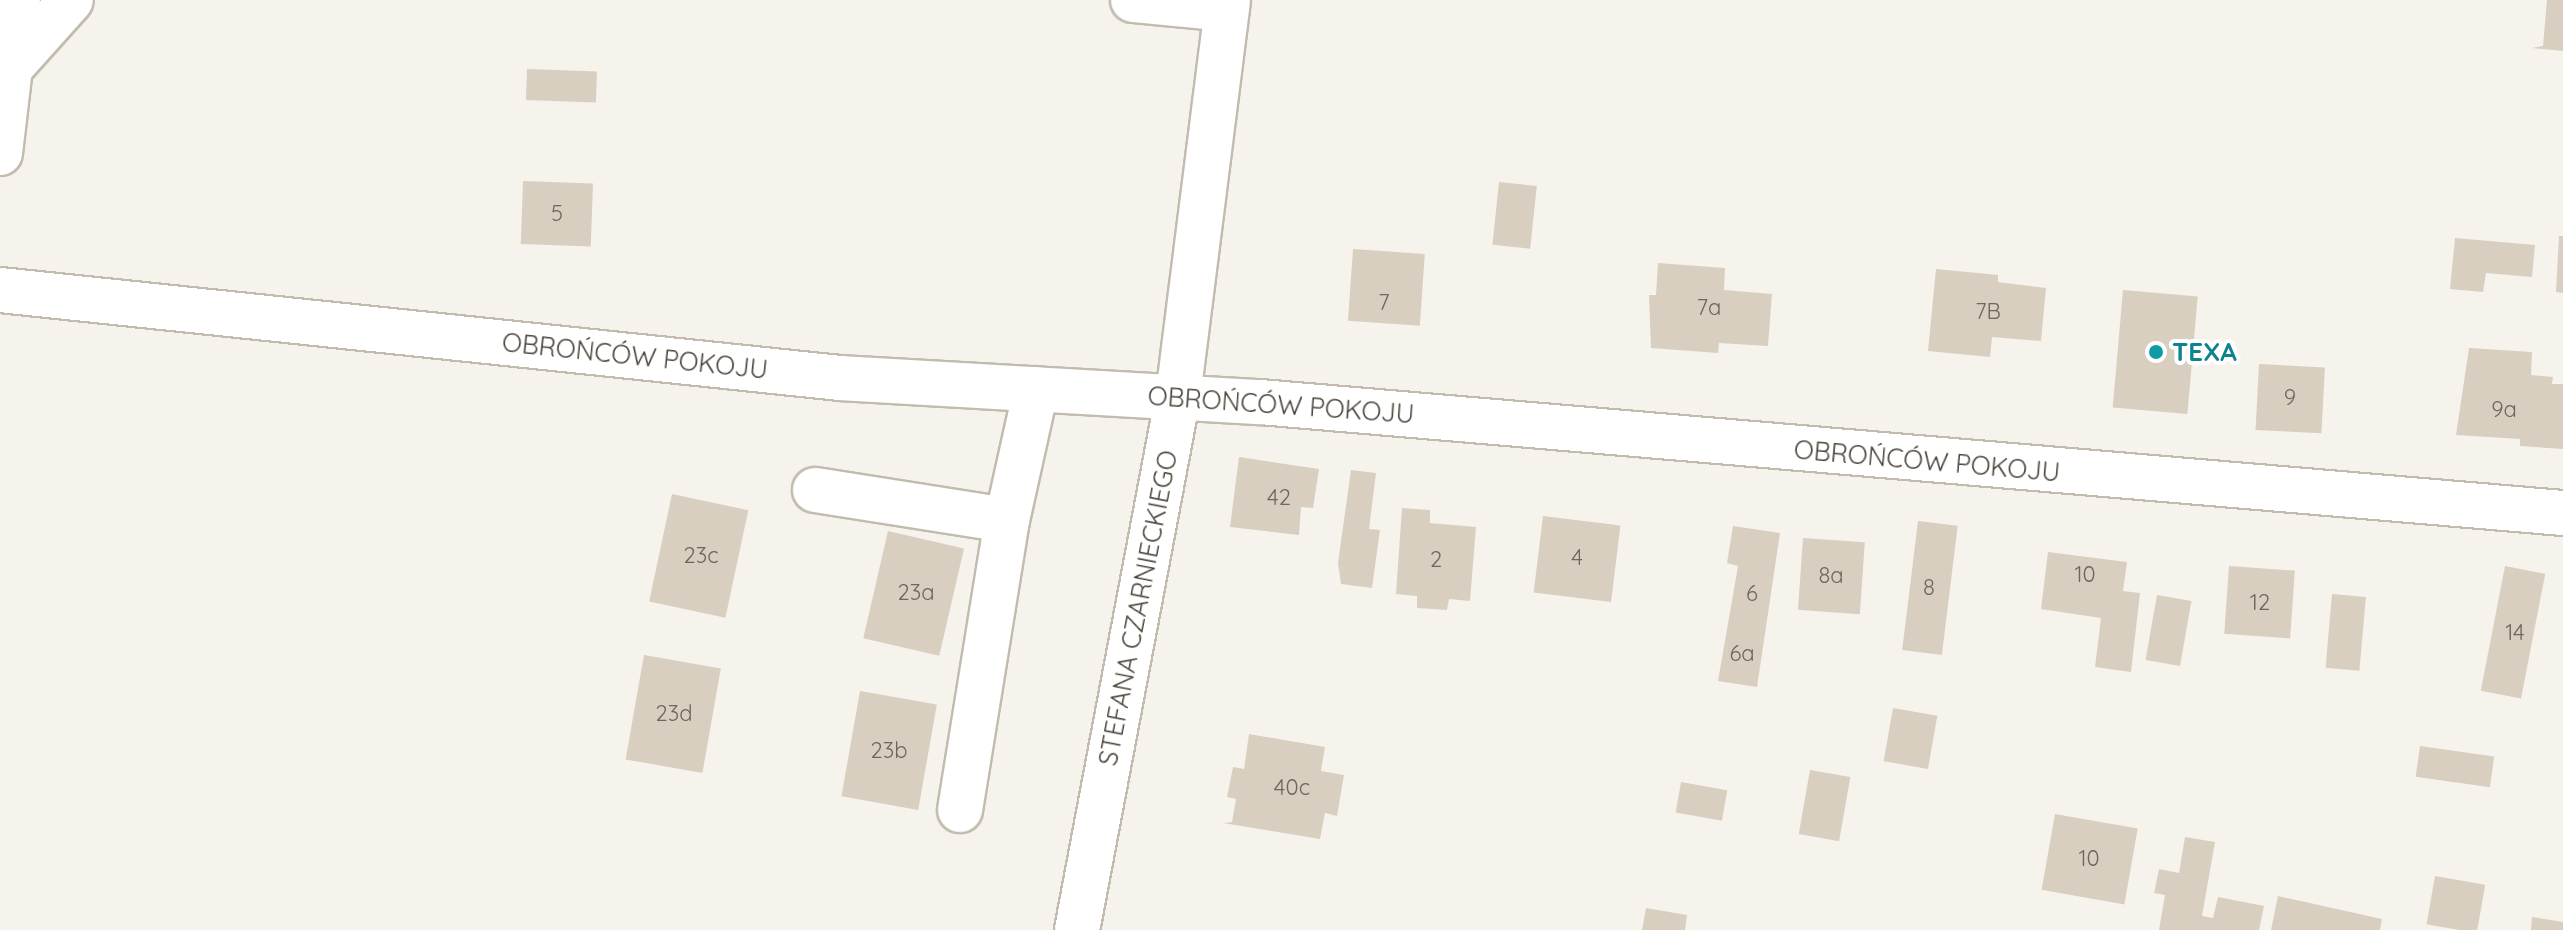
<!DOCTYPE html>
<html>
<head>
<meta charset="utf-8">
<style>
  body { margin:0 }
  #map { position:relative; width:2563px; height:930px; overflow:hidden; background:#f6f3ec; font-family:Quicksand,sans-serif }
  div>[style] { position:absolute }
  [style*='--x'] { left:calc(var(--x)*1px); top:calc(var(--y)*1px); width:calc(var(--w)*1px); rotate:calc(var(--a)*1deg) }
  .building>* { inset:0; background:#d8cfc1; transform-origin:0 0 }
  .roads { filter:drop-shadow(2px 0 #c2bbae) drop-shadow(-2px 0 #c2bbae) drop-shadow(0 2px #c2bbae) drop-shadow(0 -2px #c2bbae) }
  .minor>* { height:44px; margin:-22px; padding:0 22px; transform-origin:22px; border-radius:22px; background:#fff }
  .dots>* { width:22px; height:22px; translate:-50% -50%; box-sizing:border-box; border:4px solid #fff; border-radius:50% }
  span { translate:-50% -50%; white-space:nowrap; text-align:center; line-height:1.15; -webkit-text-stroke:8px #fff; paint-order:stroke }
  .number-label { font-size:22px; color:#6e675b }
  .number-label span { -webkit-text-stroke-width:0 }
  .culture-label { font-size:26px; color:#0d838f; font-weight:700 }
  .left { translate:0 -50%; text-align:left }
  .street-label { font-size:26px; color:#4b4439 }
</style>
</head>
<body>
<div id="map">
  <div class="building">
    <div style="clip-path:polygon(2547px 0,2563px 0,2563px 51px,2532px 48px,2543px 46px)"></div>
    <div style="left:527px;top:69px;width:70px;height:31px;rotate:2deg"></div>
    <div style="left:523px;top:181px;width:70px;height:63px;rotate:2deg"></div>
    <div style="left:1499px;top:182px;width:38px;height:63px;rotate:6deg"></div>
    <div style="clip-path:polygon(2559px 236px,2563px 236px,2563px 293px,2556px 292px)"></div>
    <div style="clip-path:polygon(2455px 238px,2535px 245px,2532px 277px,2486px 273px,2483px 292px,2450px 289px)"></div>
    <div style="left:1353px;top:249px;width:72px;height:72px;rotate:4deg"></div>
    <div style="clip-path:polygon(1658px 263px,1725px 268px,1724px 290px,1772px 294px,1768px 346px,1719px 343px,1718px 353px,1651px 348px,1649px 295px,1656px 295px)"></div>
    <div style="clip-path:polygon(1936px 269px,1998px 275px,1998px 282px,2046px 288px,2041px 341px,1992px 337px,1990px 357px,1928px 351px)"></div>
    <div style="left:2123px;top:290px;width:75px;height:118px;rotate:5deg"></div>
    <div style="clip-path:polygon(2469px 348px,2532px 352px,2531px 375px,2553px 377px,2552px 384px,2563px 384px,2563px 449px,2520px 446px,2520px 439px,2456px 435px)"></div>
    <div style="left:2259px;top:364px;width:66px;height:66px;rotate:3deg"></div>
    <div style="clip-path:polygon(1239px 457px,1319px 469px,1313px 508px,1301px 507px,1299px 535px,1230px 527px)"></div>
    <div style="clip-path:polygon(1351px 470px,1376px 473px,1369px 529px,1380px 530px,1372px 588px,1341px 584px,1338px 563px)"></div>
    <div style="left:672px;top:494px;width:78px;height:110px;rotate:12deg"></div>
    <div style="clip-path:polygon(1402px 508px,1430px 510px,1430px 523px,1476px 527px,1470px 601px,1449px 599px,1447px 610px,1417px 608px,1417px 596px,1396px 594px)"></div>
    <div style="left:1543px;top:516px;width:78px;height:77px;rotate:7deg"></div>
    <div style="left:1918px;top:521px;width:40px;height:130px;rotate:7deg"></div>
    <div style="clip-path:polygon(1733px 526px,1780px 533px,1757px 687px,1718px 681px,1738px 566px,1727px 563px)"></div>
    <div style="left:888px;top:531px;width:78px;height:110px;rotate:13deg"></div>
    <div style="left:1803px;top:538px;width:62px;height:72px;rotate:4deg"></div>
    <div style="clip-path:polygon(2048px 552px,2127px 562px,2123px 591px,2140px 593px,2131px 672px,2095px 667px,2101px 618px,2041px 609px)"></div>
    <div style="left:2229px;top:566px;width:66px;height:68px;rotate:4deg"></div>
    <div style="left:2505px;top:566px;width:41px;height:127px;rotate:11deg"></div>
    <div style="left:2332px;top:594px;width:34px;height:74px;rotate:5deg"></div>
    <div style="left:2157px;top:595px;width:35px;height:66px;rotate:10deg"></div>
    <div style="left:644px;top:655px;width:78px;height:106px;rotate:10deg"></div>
    <div style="left:860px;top:691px;width:78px;height:107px;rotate:10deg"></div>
    <div style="left:1893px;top:708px;width:45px;height:54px;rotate:10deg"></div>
    <div style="clip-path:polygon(1249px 734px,1325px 747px,1321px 771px,1344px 775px,1337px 816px,1325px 813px,1320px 839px,1223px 823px,1232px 822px,1236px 799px,1227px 797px,1233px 767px,1244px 769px)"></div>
    <div style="left:2420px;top:746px;width:75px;height:31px;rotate:8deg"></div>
    <div style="left:1810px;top:770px;width:41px;height:65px;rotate:10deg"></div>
    <div style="left:1681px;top:782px;width:47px;height:31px;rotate:10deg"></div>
    <div style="left:2055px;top:814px;width:84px;height:77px;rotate:10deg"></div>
    <div style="clip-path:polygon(2185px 837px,2215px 842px,2202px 916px,2213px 918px,2218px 897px,2264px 906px,2259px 930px,2159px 930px,2165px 895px,2154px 893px,2159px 869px,2179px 873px)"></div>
    <div style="left:2435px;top:876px;width:51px;height:49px;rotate:10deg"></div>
    <div style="clip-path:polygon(2278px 896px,2382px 919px,2380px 930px,2271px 930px)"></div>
    <div style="clip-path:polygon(1646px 908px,1687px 915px,1685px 930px,1642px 930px)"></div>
    <div style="clip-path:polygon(2532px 917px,2563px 922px,2563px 930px,2531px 930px)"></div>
  </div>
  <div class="roads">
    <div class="minor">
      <div style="--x:1133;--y:0;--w:94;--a:5.5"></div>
      <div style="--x:10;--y:68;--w:91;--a:-48.1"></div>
      <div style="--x:0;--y:153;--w:154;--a:-83.3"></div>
      <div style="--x:0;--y:290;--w:845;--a:5.98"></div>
      <div style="--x:840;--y:378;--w:421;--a:3.3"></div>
      <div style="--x:1260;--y:402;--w:1308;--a:4.87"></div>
      <div style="--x:815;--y:490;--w:194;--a:8.9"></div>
      <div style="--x:960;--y:810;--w:294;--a:-80.8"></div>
      <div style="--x:1007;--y:520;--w:134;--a:-77.5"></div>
      <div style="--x:1077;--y:930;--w:543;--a:-79.29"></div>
      <div style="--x:1178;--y:396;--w:399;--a:-82.8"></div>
    </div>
  </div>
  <div class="dots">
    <div style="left:2156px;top:352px;background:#0f9aa8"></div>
  </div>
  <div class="number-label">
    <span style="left:557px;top:214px">5</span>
    <span style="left:1384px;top:303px">7</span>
    <span style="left:1709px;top:308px">7a</span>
    <span style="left:1988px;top:312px">7B</span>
    <span style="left:2290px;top:398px">9</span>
    <span style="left:2504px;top:410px">9a</span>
    <span style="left:1279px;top:498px">42</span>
    <span style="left:701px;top:556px">23c</span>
    <span style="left:1577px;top:558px">4</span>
    <span style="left:1436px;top:560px">2</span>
    <span style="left:2085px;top:575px">10</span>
    <span style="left:1831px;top:576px">8a</span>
    <span style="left:1929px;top:588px">8</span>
    <span style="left:916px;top:593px">23a</span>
    <span style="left:1752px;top:594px">6</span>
    <span style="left:2260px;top:603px">12</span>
    <span style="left:2515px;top:633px">14</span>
    <span style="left:1742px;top:654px">6a</span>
    <span style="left:674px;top:714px">23d</span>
    <span style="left:889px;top:751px">23b</span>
    <span style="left:1292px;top:788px">40c</span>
    <span style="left:2089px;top:859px">10</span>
  </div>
  <div class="culture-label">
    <span class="left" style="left:2172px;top:352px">TEXA</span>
  </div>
  <div class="street-label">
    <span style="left:635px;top:356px;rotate:6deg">OBROŃCÓW POKOJU</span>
    <span style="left:1281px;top:405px;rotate:4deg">OBROŃCÓW POKOJU</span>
    <span style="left:1927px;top:461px;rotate:5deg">OBROŃCÓW POKOJU</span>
    <span style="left:1138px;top:608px;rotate:-79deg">STEFANA CZARNIECKIEGO</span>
  </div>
</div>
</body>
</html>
